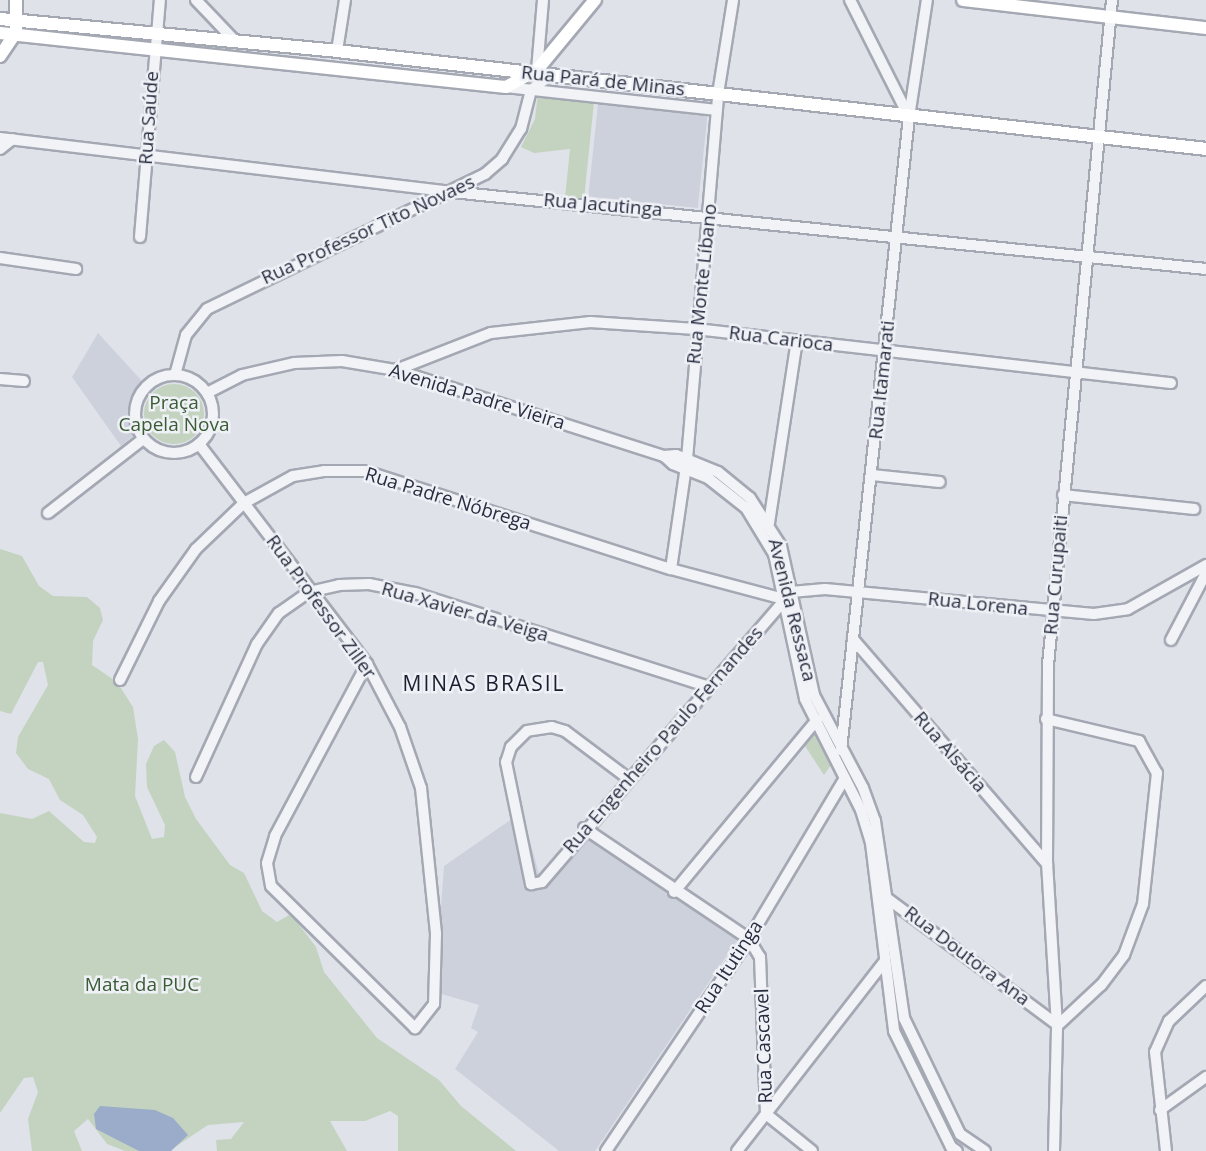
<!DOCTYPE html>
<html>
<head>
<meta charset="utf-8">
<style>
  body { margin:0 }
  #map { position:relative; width:1206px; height:1151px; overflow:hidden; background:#dfe2e9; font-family:"Open Sans",sans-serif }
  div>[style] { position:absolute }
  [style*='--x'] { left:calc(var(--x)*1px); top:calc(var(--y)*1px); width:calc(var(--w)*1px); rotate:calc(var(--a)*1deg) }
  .built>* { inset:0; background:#cdd1db; transform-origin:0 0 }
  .green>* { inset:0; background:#c3d3c0 }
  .round { border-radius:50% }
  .water>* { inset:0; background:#9aacc9 }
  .roads { filter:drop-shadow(2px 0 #a4a8b3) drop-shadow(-2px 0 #a4a8b3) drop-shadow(0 2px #a4a8b3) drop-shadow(0 -2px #a4a8b3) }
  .minor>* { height:10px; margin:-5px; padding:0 5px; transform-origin:5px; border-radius:5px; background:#f2f3f7 }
  .minor>.ring { margin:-5px; padding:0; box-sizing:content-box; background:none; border:10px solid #f2f3f7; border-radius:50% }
  .major>* { height:12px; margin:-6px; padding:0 6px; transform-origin:6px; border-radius:6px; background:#fff }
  span { translate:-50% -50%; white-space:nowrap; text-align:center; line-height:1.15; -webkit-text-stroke:5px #eff1f6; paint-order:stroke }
  .street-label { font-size:19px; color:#282e40 }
  .park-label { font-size:19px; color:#395c35 }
  .neighbourhood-label { font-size:21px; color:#1a2031; letter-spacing:2px }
</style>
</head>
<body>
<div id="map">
  <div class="built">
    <div style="left:598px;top:104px;width:110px;height:93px;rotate:6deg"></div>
    <div style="clip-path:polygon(98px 333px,141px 380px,130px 416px,134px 435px,121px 446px,72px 377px)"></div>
    <div style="clip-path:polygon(522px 812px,542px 885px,581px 831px,740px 936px,595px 1151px,559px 1151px,455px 1069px,478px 1032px,471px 1028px,479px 1005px,435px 992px,444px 866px)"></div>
  </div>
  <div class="green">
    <div style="clip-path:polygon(538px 93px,594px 102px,584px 199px,565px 198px,570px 149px,534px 153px,521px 147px,535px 119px)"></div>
    <div class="round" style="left:144px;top:384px;width:60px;height:60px"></div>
    <div style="clip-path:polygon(0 549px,22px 556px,39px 586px,53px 596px,87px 597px,100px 608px,103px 620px,93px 641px,92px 665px,117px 682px,133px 707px,138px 739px,135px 796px,152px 839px,164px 837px,165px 825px,147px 787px,146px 764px,154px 746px,164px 740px,175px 752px,185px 797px,196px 819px,230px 865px,244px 873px,262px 911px,277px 922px,291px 914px,316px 947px,324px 972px,377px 1038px,439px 1080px,461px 1106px,516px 1151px,398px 1151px,398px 1116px,390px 1111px,365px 1121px,330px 1121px,347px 1151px,217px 1151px,216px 1140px,231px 1139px,244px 1122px,208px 1125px,169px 1151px,125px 1151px,107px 1144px,88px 1119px,74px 1131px,82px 1151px,32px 1151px,28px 1119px,38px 1092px,33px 1077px,24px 1078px,0 1113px,0 813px,32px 819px,49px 811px,84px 842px,95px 843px,97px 837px,83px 815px,60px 800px,49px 779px,28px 769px,16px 753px,18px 737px,48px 685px,43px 662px,38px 662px,11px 714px,0 711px)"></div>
    <div style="clip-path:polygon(811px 724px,833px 762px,824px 775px,801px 740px)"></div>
  </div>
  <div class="water">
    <div style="clip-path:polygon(100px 1106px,155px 1110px,173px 1118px,188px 1135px,171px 1151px,139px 1151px,96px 1129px,94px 1114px)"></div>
  </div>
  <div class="roads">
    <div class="minor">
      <div style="--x:196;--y:0;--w:57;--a:46.4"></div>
      <div style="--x:850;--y:0;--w:131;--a:63.2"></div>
      <div style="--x:337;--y:51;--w:52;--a:-81.1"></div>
      <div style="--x:537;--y:70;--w:70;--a:-85.1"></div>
      <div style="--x:506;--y:87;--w:212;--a:6.2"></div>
      <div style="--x:0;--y:138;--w:455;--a:6.8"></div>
      <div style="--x:452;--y:192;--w:758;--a:5.83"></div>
      <div style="--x:0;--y:149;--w:16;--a:-38"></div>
      <div style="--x:140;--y:237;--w:238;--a:-85.2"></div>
      <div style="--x:0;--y:258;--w:77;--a:8.2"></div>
      <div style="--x:396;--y:370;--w:102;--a:-21.3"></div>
      <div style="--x:491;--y:333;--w:100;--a:-6.3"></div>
      <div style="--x:590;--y:322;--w:106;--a:3.8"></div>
      <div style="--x:696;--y:329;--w:478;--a:6.5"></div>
      <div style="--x:175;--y:375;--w:41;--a:-74.6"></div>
      <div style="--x:186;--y:335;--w:33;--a:-51"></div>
      <div style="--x:207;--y:309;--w:309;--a:-25.9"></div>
      <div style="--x:485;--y:174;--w:23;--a:-41"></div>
      <div style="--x:502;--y:159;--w:36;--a:-58"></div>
      <div style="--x:521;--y:129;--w:40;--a:-75.6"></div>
      <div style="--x:531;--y:90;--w:25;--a:-37"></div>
      <div class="ring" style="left:135px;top:375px;width:68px;height:68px"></div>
      <div style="--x:0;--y:379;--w:24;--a:5"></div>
      <div style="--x:207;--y:393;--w:39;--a:-27"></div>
      <div style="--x:242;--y:375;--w:53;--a:-13"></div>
      <div style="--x:294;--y:363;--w:48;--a:-2.4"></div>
      <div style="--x:342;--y:361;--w:55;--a:9.5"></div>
      <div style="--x:396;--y:370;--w:281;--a:17.8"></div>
      <div style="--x:664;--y:456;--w:12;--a:-5"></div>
      <div style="--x:676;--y:455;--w:45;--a:22"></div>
      <div style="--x:718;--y:472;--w:41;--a:39.1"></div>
      <div style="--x:750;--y:498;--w:57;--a:57.1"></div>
      <div style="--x:781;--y:546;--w:153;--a:77.5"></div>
      <div style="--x:814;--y:695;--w:105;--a:62.2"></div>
      <div style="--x:863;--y:788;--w:35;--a:70"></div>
      <div style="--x:875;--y:821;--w:199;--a:81.6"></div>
      <div style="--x:904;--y:1018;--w:129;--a:64.2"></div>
      <div style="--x:960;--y:1134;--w:30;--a:34"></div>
      <div style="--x:199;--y:444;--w:277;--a:52.6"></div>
      <div style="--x:367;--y:664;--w:71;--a:62.4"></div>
      <div style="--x:400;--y:727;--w:65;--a:71"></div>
      <div style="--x:421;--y:788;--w:147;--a:84.1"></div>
      <div style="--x:436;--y:934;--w:70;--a:91.6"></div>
      <div style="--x:434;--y:1004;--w:31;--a:128"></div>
      <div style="--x:415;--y:1028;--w:202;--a:-135.4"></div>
      <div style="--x:271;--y:886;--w:23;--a:-100"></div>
      <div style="--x:267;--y:863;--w:28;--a:-73"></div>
      <div style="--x:275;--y:836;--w:195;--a:-61.9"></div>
      <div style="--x:664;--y:456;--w:12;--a:42"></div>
      <div style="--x:673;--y:464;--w:38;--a:22"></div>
      <div style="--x:708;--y:478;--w:48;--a:38.3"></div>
      <div style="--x:746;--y:508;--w:54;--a:58.7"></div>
      <div style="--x:774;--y:554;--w:148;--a:77.9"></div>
      <div style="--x:805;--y:699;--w:124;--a:63.2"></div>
      <div style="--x:861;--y:810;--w:34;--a:73"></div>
      <div style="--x:871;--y:843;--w:189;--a:83"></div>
      <div style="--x:894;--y:1031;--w:129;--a:63.8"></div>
      <div style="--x:951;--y:1147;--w:7;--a:34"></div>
      <div style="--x:872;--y:475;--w:68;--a:5.9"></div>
      <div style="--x:1063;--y:495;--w:132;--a:6.1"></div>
      <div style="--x:48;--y:513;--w:120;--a:-37.9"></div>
      <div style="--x:769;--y:523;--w:184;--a:-81.3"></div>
      <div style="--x:671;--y:569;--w:111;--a:-81.7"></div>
      <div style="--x:687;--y:459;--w:366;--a:-85.1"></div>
      <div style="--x:718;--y:94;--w:95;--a:-80.9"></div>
      <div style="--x:853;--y:639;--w:297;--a:49.2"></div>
      <div style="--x:1171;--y:640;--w:76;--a:-62.4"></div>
      <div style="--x:120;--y:680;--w:88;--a:-63.7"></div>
      <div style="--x:159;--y:601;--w:64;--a:-54.6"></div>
      <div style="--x:196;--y:549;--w:66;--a:-43.8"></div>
      <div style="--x:244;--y:503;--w:56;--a:-28.9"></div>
      <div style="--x:293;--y:476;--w:31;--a:-9"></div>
      <div style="--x:324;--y:471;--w:41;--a:0"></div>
      <div style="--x:365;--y:471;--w:321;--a:17.8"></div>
      <div style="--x:671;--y:569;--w:117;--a:14.9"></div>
      <div style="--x:1046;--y:719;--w:96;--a:13.3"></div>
      <div style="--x:1139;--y:741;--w:37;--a:61"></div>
      <div style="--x:1157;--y:773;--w:132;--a:96.1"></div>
      <div style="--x:1143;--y:904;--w:54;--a:110.4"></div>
      <div style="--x:1124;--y:955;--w:38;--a:127"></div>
      <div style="--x:1101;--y:985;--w:60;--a:137"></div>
      <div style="--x:841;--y:750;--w:637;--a:-83.87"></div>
      <div style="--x:909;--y:117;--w:118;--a:-81.3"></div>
      <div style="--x:196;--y:777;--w:146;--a:-65.4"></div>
      <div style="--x:257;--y:644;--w:38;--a:-55"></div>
      <div style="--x:279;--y:613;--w:37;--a:-35"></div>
      <div style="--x:309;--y:592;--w:31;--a:-13"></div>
      <div style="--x:339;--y:585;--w:30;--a:-2"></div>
      <div style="--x:369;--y:584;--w:47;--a:11.1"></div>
      <div style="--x:415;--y:593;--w:309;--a:17.7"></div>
      <div style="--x:629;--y:779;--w:80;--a:-143.1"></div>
      <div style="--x:565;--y:731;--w:14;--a:-163"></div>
      <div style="--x:552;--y:727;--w:25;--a:171"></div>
      <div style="--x:527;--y:731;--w:23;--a:135"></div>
      <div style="--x:511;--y:747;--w:16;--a:108"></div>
      <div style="--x:506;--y:762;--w:125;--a:78.4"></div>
      <div style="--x:531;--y:884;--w:11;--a:-10"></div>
      <div style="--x:542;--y:882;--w:382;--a:-49.3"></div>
      <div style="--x:791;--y:592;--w:34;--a:-5"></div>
      <div style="--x:825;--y:589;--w:270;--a:5.3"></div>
      <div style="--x:1094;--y:614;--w:34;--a:-8"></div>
      <div style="--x:1128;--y:609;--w:90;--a:-29.4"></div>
      <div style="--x:584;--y:828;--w:199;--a:33.9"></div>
      <div style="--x:749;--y:939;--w:21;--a:59"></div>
      <div style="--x:760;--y:957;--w:157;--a:87.8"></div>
      <div style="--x:766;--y:1114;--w:59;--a:38.8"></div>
      <div style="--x:674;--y:892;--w:224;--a:-50.3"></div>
      <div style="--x:884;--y:896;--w:213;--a:36.6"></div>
      <div style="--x:1160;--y:1110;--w:57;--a:-35.7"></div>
      <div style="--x:606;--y:1151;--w:256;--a:-56"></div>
      <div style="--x:749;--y:939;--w:187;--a:-59.2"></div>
      <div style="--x:737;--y:1151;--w:239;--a:-52.1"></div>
      <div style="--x:1054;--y:1151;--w:125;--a:-88.6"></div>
      <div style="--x:1057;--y:1026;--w:162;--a:-93.5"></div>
      <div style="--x:1047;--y:864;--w:199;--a:-89.7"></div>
      <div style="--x:1048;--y:665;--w:668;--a:-84.5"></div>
      <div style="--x:1166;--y:1151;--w:100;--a:-96.3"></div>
      <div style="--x:1155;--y:1052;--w:34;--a:-66"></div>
      <div style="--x:1169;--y:1021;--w:51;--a:-43.4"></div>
    </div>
    <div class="major">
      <div style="--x:963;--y:0;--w:245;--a:6.6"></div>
      <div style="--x:0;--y:19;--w:339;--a:5.4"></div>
      <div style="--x:337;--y:51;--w:875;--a:6.43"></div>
      <div style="--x:0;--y:33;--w:509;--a:6.09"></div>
      <div style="--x:506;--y:87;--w:35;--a:-29"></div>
      <div style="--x:537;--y:70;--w:91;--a:-50.4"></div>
      <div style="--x:0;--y:56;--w:29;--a:-56"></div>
      <div style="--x:16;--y:32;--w:32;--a:-90"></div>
    </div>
  </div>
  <div class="street-label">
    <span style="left:603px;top:81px;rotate:6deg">Rua Pará de Minas</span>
    <span style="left:149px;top:118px;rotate:-86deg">Rua Saúde</span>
    <span style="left:603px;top:205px;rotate:5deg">Rua Jacutinga</span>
    <span style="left:368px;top:230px;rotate:-25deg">Rua Professor Tito Novaes</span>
    <span style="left:702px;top:284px;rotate:-84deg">Rua Monte Líbano</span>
    <span style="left:781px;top:339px;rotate:7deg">Rua Carioca</span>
    <span style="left:882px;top:380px;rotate:-84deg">Rua Itamarati</span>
    <span style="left:477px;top:397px;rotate:17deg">Avenida Padre Vieira</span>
    <span style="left:448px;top:499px;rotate:17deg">Rua Padre Nóbrega</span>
    <span style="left:1056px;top:575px;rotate:-85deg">Rua Curupaiti</span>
    <span style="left:978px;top:604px;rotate:6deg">Rua Lorena</span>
    <span style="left:321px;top:607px;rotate:54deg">Rua Professor Ziller</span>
    <span style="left:792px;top:610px;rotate:76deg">Avenida Ressaca</span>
    <span style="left:465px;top:612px;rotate:16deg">Rua Xavier da Veiga</span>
    <span style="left:663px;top:740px;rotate:-49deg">Rua Engenheiro Paulo Fernandes</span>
    <span style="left:950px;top:752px;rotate:49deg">Rua Alsácia</span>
    <span style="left:967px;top:956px;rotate:37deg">Rua Doutora Ana</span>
    <span style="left:729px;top:967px;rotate:-57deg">Rua Itutinga</span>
    <span style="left:764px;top:1046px;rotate:-92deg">Rua Cascavel</span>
  </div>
  <div class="park-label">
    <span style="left:174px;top:414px">Praça<br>Capela Nova</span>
    <span style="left:142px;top:985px">Mata da PUC</span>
  </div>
  <div class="neighbourhood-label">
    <span style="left:484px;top:683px">MINAS BRASIL</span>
  </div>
</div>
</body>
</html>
